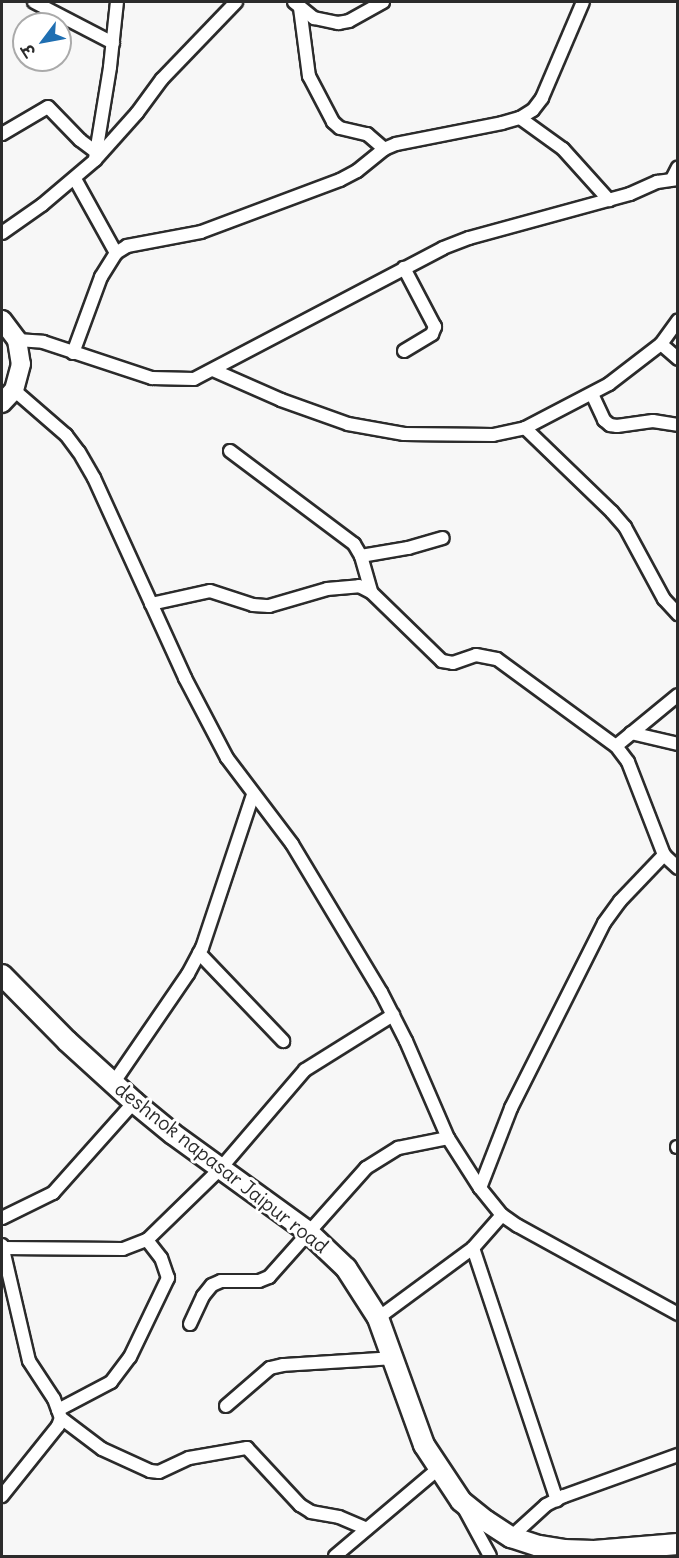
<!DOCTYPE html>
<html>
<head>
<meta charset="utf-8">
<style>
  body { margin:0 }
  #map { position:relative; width:679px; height:1558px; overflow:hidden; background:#f7f7f7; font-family:Delius,"Playpen Sans Deva",sans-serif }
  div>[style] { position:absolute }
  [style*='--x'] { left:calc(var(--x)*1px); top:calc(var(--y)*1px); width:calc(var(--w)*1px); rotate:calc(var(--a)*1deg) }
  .roads { filter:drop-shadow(2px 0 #2b2b2b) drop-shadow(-2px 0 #2b2b2b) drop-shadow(0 2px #2b2b2b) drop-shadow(0 -2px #2b2b2b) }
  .minor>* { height:12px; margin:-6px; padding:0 6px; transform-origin:6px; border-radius:6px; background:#fff }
  .secondary>* { height:18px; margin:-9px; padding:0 9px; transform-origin:9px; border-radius:9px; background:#fff }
  .primary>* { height:20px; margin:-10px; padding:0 10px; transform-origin:10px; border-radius:10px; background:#fff }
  span { translate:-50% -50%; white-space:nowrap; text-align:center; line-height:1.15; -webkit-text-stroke:6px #fff; paint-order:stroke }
  .street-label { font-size:20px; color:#2b2b2b }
  .frame { position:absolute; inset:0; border:3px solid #2b2b2b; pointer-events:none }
  .north { position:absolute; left:12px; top:12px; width:60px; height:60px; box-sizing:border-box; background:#fff; border:2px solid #aaa; border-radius:50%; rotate:238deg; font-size:16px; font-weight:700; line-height:24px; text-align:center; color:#2b2b2b }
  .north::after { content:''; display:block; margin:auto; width:21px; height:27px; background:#1f6fb2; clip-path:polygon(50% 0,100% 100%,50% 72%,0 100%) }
</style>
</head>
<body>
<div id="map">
  <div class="roads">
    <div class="minor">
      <div style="--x:34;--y:2;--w:89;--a:27.4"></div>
      <div style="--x:294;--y:2;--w:26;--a:39"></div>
      <div style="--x:314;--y:18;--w:25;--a:12"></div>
      <div style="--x:338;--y:23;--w:11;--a:-10"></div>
      <div style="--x:349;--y:21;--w:39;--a:-29"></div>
      <div style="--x:300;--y:8;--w:69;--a:82.5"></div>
      <div style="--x:309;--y:76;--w:52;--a:62.4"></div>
      <div style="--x:333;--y:122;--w:9;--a:41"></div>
      <div style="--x:340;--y:128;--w:28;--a:13"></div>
      <div style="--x:367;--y:134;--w:23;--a:41"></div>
      <div style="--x:520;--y:118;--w:53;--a:35.8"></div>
      <div style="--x:563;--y:149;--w:69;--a:48"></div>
      <div style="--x:2;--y:134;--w:53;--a:-30.4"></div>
      <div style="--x:48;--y:107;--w:46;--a:45.9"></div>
      <div style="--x:80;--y:140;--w:20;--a:37"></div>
      <div style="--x:95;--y:159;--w:93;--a:-80.7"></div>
      <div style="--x:110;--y:67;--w:65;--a:-83.9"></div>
      <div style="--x:75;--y:179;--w:85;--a:61"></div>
      <div style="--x:672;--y:179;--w:13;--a:-63"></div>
      <div style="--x:2;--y:233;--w:49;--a:-35"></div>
      <div style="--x:42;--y:205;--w:70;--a:-40.3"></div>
      <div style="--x:95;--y:160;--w:63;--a:-48.2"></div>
      <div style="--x:137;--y:113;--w:42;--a:-53.7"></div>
      <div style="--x:162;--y:79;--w:107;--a:-46.1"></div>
      <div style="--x:17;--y:340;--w:26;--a:4"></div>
      <div style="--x:43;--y:342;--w:115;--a:18.3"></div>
      <div style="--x:152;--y:378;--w:42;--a:1.4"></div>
      <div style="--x:194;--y:379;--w:281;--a:-27.7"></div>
      <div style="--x:443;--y:248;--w:28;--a:-21"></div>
      <div style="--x:469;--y:238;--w:167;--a:-15.3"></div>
      <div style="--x:630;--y:194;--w:30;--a:-24"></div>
      <div style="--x:657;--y:182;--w:21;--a:-8"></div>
      <div style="--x:661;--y:344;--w:23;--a:41"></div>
      <div style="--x:404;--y:351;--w:33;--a:-31"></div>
      <div style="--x:432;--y:334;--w:8;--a:-67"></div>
      <div style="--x:435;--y:327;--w:67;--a:-117.7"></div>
      <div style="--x:73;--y:353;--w:81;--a:-69.8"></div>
      <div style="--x:101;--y:277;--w:28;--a:-58"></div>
      <div style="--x:116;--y:253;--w:13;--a:-32"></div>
      <div style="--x:127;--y:246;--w:75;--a:-10.7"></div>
      <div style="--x:201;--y:232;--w:148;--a:-20.5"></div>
      <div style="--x:340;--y:180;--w:19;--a:-28"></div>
      <div style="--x:357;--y:171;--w:35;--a:-39"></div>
      <div style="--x:384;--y:149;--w:13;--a:-23"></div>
      <div style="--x:396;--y:144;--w:108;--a:-11.2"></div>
      <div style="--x:502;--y:123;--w:19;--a:-16"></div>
      <div style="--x:520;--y:118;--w:15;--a:-32"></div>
      <div style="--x:533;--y:110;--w:15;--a:-53"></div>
      <div style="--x:542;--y:98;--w:104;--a:-66.9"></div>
      <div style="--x:213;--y:370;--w:74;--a:23.8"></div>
      <div style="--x:281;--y:400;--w:71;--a:19.7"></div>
      <div style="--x:348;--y:424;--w:57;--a:10.1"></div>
      <div style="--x:404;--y:434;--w:89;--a:0.6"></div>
      <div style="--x:493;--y:435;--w:33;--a:-12"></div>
      <div style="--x:525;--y:428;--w:95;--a:-27.6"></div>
      <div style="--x:609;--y:384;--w:66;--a:-37.6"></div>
      <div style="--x:661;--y:344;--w:29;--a:-54"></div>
      <div style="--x:14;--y:390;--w:69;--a:40.9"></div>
      <div style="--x:66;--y:435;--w:21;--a:53"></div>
      <div style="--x:79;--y:452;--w:30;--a:60"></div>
      <div style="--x:94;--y:478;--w:220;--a:65.5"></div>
      <div style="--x:185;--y:678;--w:90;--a:62.3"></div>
      <div style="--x:227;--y:758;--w:108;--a:52.9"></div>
      <div style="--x:292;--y:844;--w:173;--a:59"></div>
      <div style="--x:381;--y:992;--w:55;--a:63"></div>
      <div style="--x:406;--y:1041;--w:106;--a:66.6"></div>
      <div style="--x:448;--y:1138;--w:59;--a:57.4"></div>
      <div style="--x:480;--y:1188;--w:35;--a:51"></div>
      <div style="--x:502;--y:1215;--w:19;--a:35"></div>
      <div style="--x:518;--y:1226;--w:183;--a:28.8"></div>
      <div style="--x:592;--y:394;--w:29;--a:65"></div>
      <div style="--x:604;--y:420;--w:8;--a:40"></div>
      <div style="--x:610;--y:425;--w:7;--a:8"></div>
      <div style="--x:617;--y:426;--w:36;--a:-8"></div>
      <div style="--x:653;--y:421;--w:25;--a:9"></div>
      <div style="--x:525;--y:428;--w:121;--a:44"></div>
      <div style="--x:612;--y:512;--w:20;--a:49"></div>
      <div style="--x:625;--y:527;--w:82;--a:61.6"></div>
      <div style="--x:664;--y:599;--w:21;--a:47"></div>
      <div style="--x:230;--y:451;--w:155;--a:36.9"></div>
      <div style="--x:354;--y:544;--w:14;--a:60"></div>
      <div style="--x:361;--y:556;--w:37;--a:74"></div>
      <div style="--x:361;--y:556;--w:48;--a:-9.7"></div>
      <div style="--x:408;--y:548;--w:36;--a:-16"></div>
      <div style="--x:151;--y:604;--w:60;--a:-12.4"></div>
      <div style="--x:210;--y:591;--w:45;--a:18"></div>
      <div style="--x:253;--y:605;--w:16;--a:4"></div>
      <div style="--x:269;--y:606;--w:60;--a:-16.3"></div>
      <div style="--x:327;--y:589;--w:32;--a:-5"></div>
      <div style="--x:359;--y:586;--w:13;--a:27"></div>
      <div style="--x:371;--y:592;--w:99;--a:44.2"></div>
      <div style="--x:442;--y:661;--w:11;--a:10"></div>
      <div style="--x:453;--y:663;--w:24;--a:-19"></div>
      <div style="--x:476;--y:655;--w:21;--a:11"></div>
      <div style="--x:497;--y:659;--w:147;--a:36.2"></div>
      <div style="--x:616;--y:746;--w:20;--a:53"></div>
      <div style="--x:628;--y:762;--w:100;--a:68.8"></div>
      <div style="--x:664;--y:855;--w:19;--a:43"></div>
      <div style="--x:631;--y:733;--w:48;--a:13.2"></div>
      <div style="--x:616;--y:746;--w:80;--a:-39.4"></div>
      <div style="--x:199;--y:953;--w:122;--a:46.3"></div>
      <div style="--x:114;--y:1082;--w:131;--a:-55.6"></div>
      <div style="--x:188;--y:974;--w:30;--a:-62"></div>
      <div style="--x:202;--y:948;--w:161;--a:-71.6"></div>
      <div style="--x:677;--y:1147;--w:1;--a:0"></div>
      <div style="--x:480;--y:1188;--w:86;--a:-68.8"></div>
      <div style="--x:511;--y:1108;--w:207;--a:-63.3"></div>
      <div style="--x:604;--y:923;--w:27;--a:-54"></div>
      <div style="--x:620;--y:901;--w:64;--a:-46.3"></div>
      <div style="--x:2;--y:1218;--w:57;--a:-26.1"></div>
      <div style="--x:53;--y:1193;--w:122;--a:-48.3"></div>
      <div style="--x:2;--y:1245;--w:119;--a:76.9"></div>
      <div style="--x:29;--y:1361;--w:45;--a:56.7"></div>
      <div style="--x:54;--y:1399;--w:20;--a:70"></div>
      <div style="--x:61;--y:1418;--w:9;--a:111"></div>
      <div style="--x:58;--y:1426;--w:90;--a:128.7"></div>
      <div style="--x:2;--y:1248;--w:121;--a:0.5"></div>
      <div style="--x:123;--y:1249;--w:26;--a:-21"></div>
      <div style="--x:147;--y:1240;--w:102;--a:-44.2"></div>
      <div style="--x:220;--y:1169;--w:130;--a:-49.4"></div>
      <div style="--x:305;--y:1070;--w:104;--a:-32"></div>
      <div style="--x:473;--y:1248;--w:266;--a:71.6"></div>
      <div style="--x:378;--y:1318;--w:118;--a:-36.4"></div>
      <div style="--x:473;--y:1248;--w:44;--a:-48.7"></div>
      <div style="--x:190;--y:1324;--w:31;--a:-65"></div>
      <div style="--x:203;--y:1296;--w:14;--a:-51"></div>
      <div style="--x:212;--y:1285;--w:10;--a:-24"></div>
      <div style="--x:221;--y:1281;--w:38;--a:0"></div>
      <div style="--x:259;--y:1281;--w:11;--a:-22"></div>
      <div style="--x:269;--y:1277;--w:146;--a:-48.3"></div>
      <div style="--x:366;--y:1168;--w:38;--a:-32"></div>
      <div style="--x:398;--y:1148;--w:51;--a:-11.3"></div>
      <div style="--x:226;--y:1406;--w:58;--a:-40.8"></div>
      <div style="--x:270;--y:1368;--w:13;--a:-13"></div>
      <div style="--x:283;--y:1365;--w:110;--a:-3.6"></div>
      <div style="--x:58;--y:1410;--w:60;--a:-27.8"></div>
      <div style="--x:111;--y:1382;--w:31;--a:-53"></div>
      <div style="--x:130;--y:1357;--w:88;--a:-64.3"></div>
      <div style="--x:168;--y:1278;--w:21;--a:-109"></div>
      <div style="--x:161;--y:1258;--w:23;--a:-128"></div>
      <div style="--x:61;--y:1418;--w:51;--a:37.1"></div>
      <div style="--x:102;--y:1449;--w:53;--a:24.6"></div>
      <div style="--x:150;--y:1471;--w:9;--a:6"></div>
      <div style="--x:159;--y:1472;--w:33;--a:-25"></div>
      <div style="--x:189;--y:1458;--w:59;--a:-9.8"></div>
      <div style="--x:247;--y:1448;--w:78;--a:47.1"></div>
      <div style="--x:300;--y:1505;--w:13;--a:32"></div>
      <div style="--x:311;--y:1512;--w:28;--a:10"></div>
      <div style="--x:339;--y:1517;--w:30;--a:23"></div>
      <div style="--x:465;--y:1510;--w:52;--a:61.5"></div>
      <div style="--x:511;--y:1537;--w:47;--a:-42.4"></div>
      <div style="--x:546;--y:1505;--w:20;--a:-27"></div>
      <div style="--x:564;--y:1496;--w:121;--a:-19.8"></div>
      <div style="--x:335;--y:1556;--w:135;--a:-40.2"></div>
    </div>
    <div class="secondary">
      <div style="--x:2;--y:320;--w:25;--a:53"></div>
      <div style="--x:17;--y:340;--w:24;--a:81"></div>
      <div style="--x:21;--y:364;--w:27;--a:105"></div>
      <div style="--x:14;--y:390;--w:18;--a:133"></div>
    </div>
    <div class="primary">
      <div style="--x:2;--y:975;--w:93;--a:45.4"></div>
      <div style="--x:67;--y:1041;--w:91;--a:42.3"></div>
      <div style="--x:134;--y:1102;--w:50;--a:39.4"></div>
      <div style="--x:173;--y:1134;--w:165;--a:35.9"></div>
      <div style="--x:307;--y:1231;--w:54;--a:43.5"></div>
      <div style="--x:346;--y:1268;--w:59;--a:57.4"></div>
      <div style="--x:378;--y:1318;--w:135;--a:70.1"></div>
      <div style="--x:424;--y:1445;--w:67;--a:56.5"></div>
      <div style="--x:461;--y:1501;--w:32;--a:39"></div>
      <div style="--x:486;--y:1521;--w:30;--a:33"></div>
      <div style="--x:511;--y:1537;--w:29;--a:18"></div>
      <div style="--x:539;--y:1546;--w:25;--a:9"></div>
      <div style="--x:564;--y:1550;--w:30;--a:2"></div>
      <div style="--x:594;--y:1551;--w:84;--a:-4.8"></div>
    </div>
  </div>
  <div class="street-label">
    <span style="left:222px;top:1167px;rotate:38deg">deshnok napasar Jaipur road</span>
  </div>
  <div class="frame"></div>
  <div class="north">उ</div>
</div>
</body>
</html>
